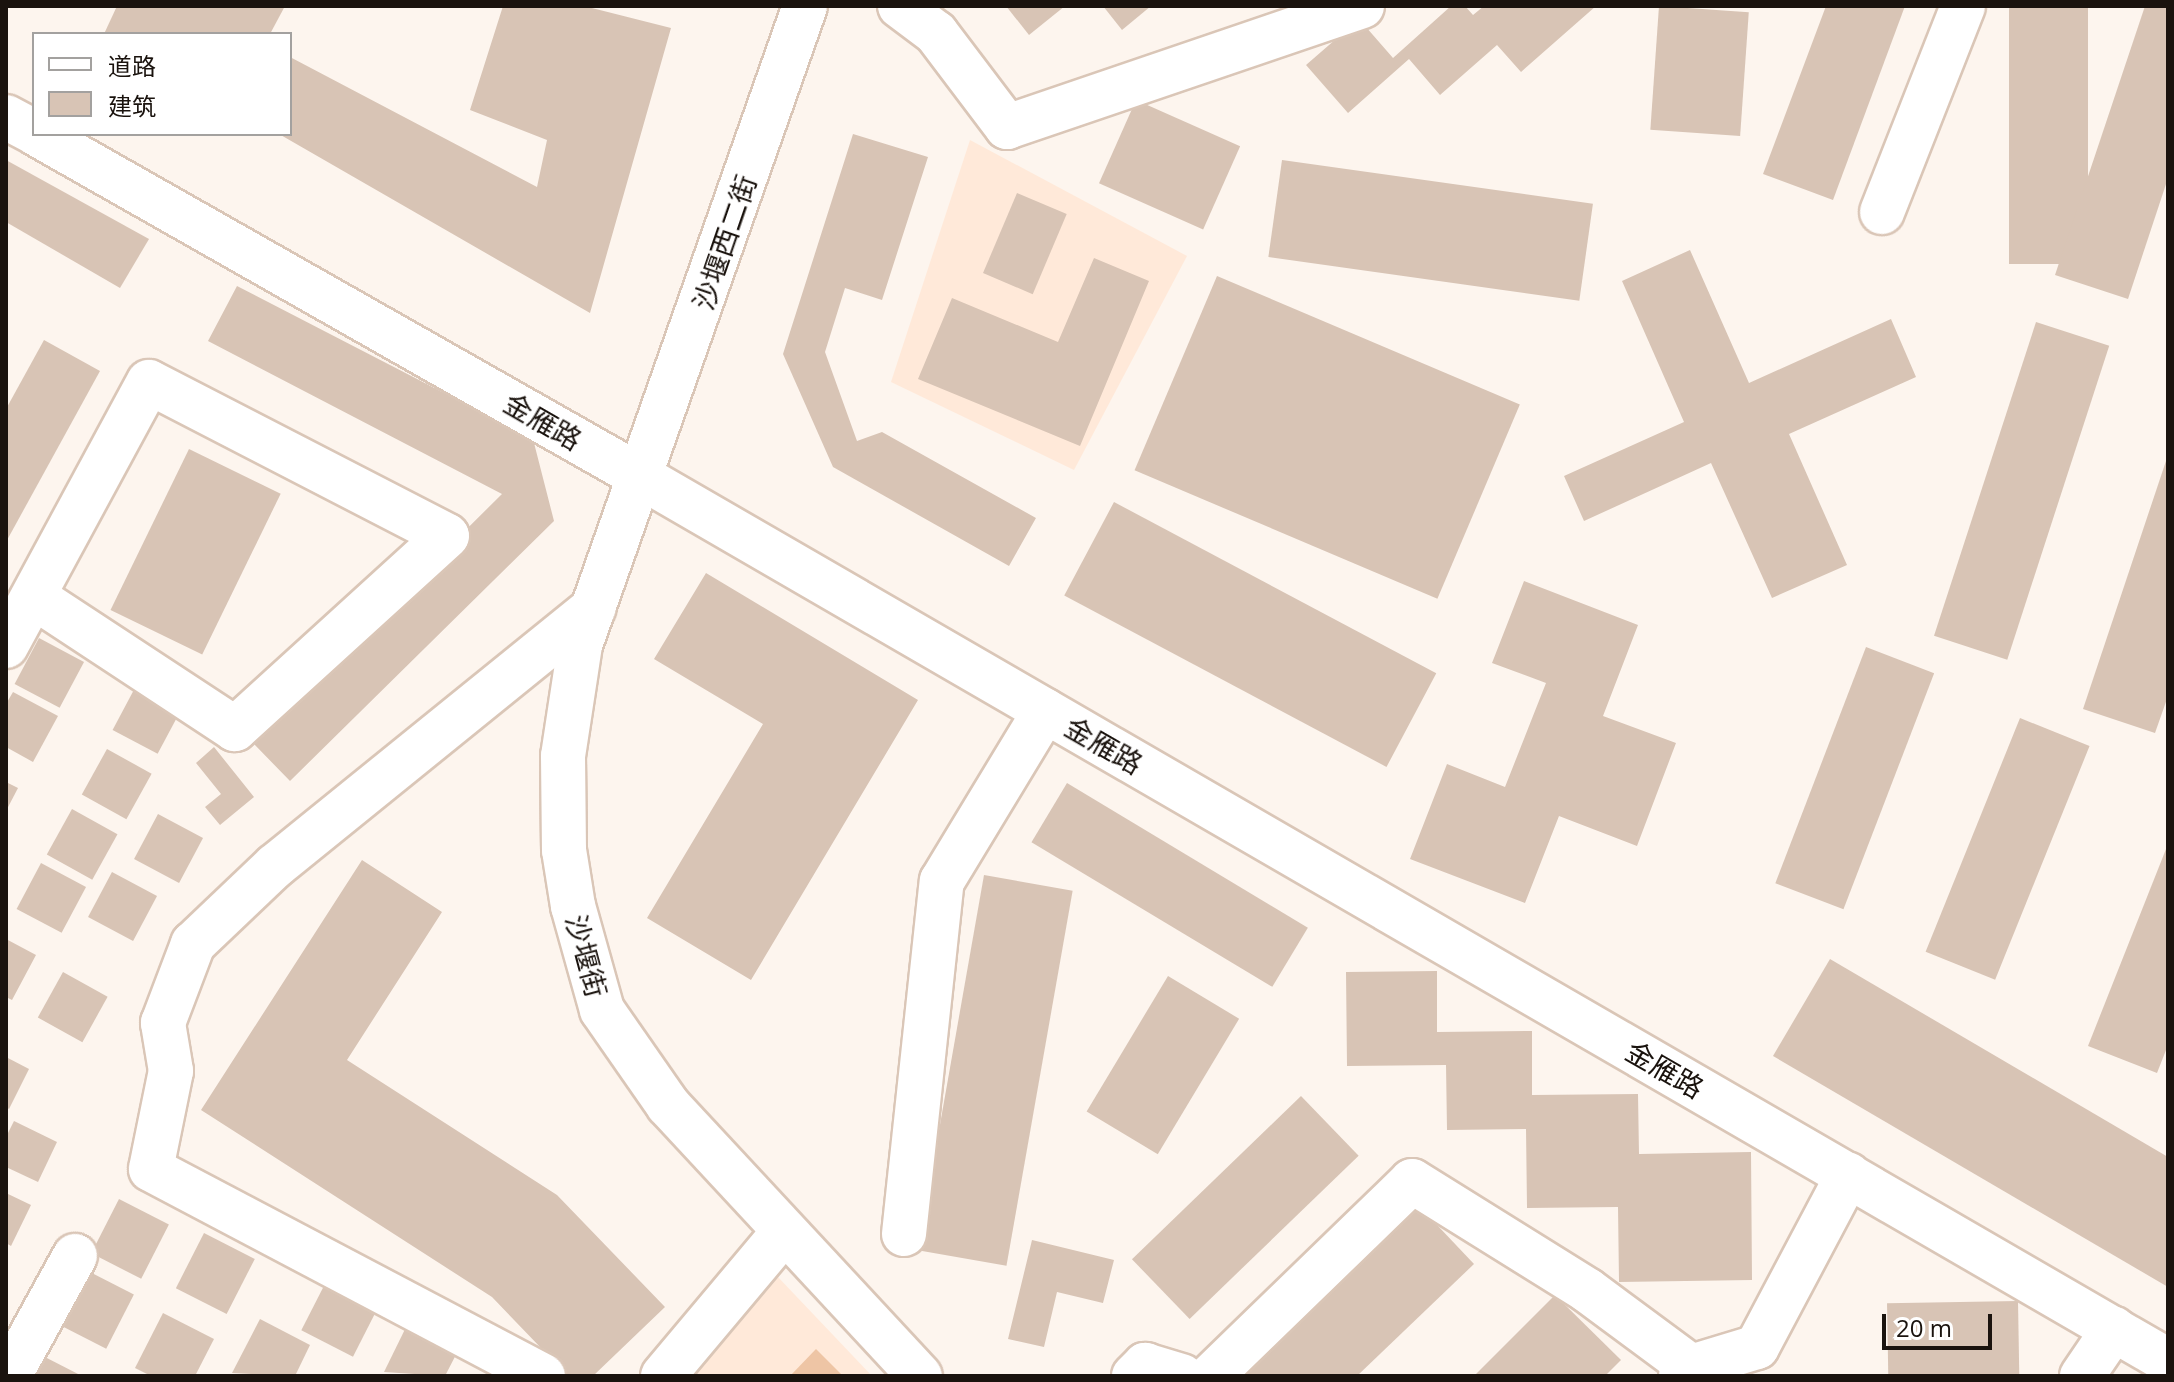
<!DOCTYPE html>
<html>
<head>
<meta charset="utf-8">
<style>
  body { margin:0 }
  #map { position:relative; width:2174px; height:1382px; overflow:hidden; background:#fdf5ee; font-family:"Open Sans","Noto Sans SC",sans-serif }
  div>[style] { position:absolute }
  [style*='--x'] { left:calc(var(--x)*1px); top:calc(var(--y)*1px); width:calc(var(--w)*1px); rotate:calc(var(--a)*1deg) }
  .built>* { inset:0; background:#ffe9d9 }
  .green>* { inset:0; background:#eec5a5 }
  .building>* { inset:0; background:#d8c4b5; transform-origin:0 0 }
  .roads { filter:drop-shadow(2px 0 #dac6b7) drop-shadow(-2px 0 #dac6b7) drop-shadow(0 2px #dac6b7) drop-shadow(0 -2px #dac6b7) }
  .minor>* { height:44px; margin:-22px; padding:0 22px; transform-origin:22px; border-radius:22px; background:#fff }
  span { translate:-50% -50%; white-space:nowrap; text-align:center; line-height:1.15; -webkit-text-stroke:8px #fff; paint-order:stroke }
  .street-label { font-size:28px; color:#1a130e }
  .frame { position:absolute; inset:0; border:8px solid #1a130e; pointer-events:none }
  .legend { position:absolute; left:32px; top:32px; width:260px; height:104px; box-sizing:border-box; background:#fff; border:2px solid #a3a19f; margin:0; padding:10px 14px; list-style:none; font-size:24px; color:#1a130e }
  .legend li { display:flex; align-items:center; gap:16px; height:40px }
  .legend b { width:40px; border:2px solid #a3a19f }
  .scale { position:absolute; left:1882px; top:1314px; width:110px; height:36px; box-sizing:border-box; border:4px solid #1a130e; border-top:0; padding-left:10px; font-size:24px; line-height:28px; white-space:nowrap; color:#1a130e; -webkit-text-stroke:6px #fff; paint-order:stroke }
</style>
</head>
<body>
<div id="map">
  <div class="built">
    <div style="clip-path:polygon(970px 140px,1187px 256px,1074px 470px,891px 382px)"></div>
    <div style="clip-path:polygon(777px 1276px,872px 1376px,680px 1376px)"></div>
  </div>
  <div class="green">
    <div style="clip-path:polygon(816px 1349px,843px 1376px,790px 1376px)"></div>
  </div>
  <div class="building">
    <div style="clip-path:polygon(117px 6px,285px 6px,270px 34px,104px 34px)"></div>
    <div style="clip-path:polygon(503px 6px,584px 6px,671px 28px,590px 313px,279px 134px,290px 134px,290px 57px,537px 187px,547px 140px,470px 110px)"></div>
    <div style="clip-path:polygon(1006px 6px,1065px 6px,1029px 35px)"></div>
    <div style="clip-path:polygon(1103px 6px,1151px 6px,1122px 30px)"></div>
    <div style="clip-path:polygon(1451px 6px,1465px 6px,1473px 15px,1484px 6px,1596px 6px,1521px 72px,1497px 45px,1440px 95px,1409px 59px,1348px 113px,1306px 65px,1359px 19px,1393px 58px)"></div>
    <div style="left:1659px;top:6px;width:90px;height:124px;rotate:4deg"></div>
    <div style="clip-path:polygon(1826px 6px,1905px 6px,1833px 200px,1763px 174px)"></div>
    <div style="left:2009px;top:6px;width:79px;height:258px"></div>
    <div style="clip-path:polygon(2145px 6px,2168px 6px,2168px 178px,2128px 299px,2055px 275px)"></div>
    <div style="left:1136px;top:100px;width:114px;height:91px;rotate:24deg"></div>
    <div style="clip-path:polygon(853px 134px,928px 157px,882px 300px,845px 288px,825px 352px,857px 441px,882px 432px,1036px 518px,1009px 566px,833px 467px,783px 354px)"></div>
    <div style="clip-path:polygon(6px 160px,149px 239px,120px 288px,6px 222px)"></div>
    <div style="left:1282px;top:160px;width:314px;height:98px;rotate:8deg"></div>
    <div style="left:1017px;top:193px;width:54px;height:87px;rotate:23deg"></div>
    <div style="clip-path:polygon(1690px 250px,1749px 383px,1891px 319px,1916px 377px,1789px 434px,1847px 565px,1772px 598px,1711px 463px,1584px 521px,1564px 476px,1684px 422px,1622px 281px)"></div>
    <div style="clip-path:polygon(1094px 258px,1149px 281px,1080px 446px,918px 379px,952px 298px,1058px 342px)"></div>
    <div style="left:1217px;top:276px;width:329px;height:211px;rotate:23deg"></div>
    <div style="clip-path:polygon(237px 286px,533px 439px,554px 521px,290px 781px,252px 742px,502px 494px,208px 341px)"></div>
    <div style="left:2036px;top:322px;width:77px;height:330px;rotate:18deg"></div>
    <div style="clip-path:polygon(44px 340px,100px 371px,6px 542px,6px 409px)"></div>
    <div style="left:189px;top:449px;width:102px;height:179px;rotate:26deg"></div>
    <div style="clip-path:polygon(2168px 455px,2168px 696px,2155px 733px,2083px 709px)"></div>
    <div style="left:1114px;top:502px;width:365px;height:106px;rotate:28deg"></div>
    <div style="clip-path:polygon(706px 573px,918px 700px,751px 980px,647px 918px,763px 724px,654px 659px)"></div>
    <div style="clip-path:polygon(1524px 581px,1638px 625px,1603px 716px,1676px 743px,1637px 846px,1559px 816px,1525px 903px,1410px 859px,1447px 764px,1505px 787px,1546px 683px,1492px 663px)"></div>
    <div style="left:39px;top:638px;width:51px;height:52px;rotate:28deg"></div>
    <div style="left:1866px;top:647px;width:73px;height:253px;rotate:21deg"></div>
    <div style="left:137px;top:684px;width:51px;height:52px;rotate:28deg"></div>
    <div style="clip-path:polygon(13px 692px,58px 716px,33px 762px,6px 747px,6px 704px)"></div>
    <div style="left:2020px;top:718px;width:75px;height:252px;rotate:22deg"></div>
    <div style="clip-path:polygon(214px 747px,254px 797px,220px 825px,205px 807px,221px 794px,196px 763px)"></div>
    <div style="left:107px;top:749px;width:51px;height:52px;rotate:29deg"></div>
    <div style="clip-path:polygon(6px 782px,18px 788px,6px 811px)"></div>
    <div style="left:1067px;top:783px;width:281px;height:69px;rotate:31deg"></div>
    <div style="left:72px;top:809px;width:52px;height:52px;rotate:29deg"></div>
    <div style="left:158px;top:814px;width:51px;height:51px;rotate:28deg"></div>
    <div style="clip-path:polygon(2168px 844px,2168px 1045px,2157px 1073px,2088px 1046px)"></div>
    <div style="clip-path:polygon(362px 860px,442px 912px,347px 1060px,557px 1195px,665px 1307px,593px 1376px,568px 1376px,492px 1297px,201px 1110px)"></div>
    <div style="left:41px;top:863px;width:51px;height:52px;rotate:28deg"></div>
    <div style="left:112px;top:872px;width:51px;height:51px;rotate:28deg"></div>
    <div style="left:984px;top:875px;width:90px;height:381px;rotate:10deg"></div>
    <div style="clip-path:polygon(6px 939px,36px 955px,12px 1000px,6px 997px)"></div>
    <div style="clip-path:polygon(1830px 959px,2168px 1157px,2168px 1287px,1773px 1056px)"></div>
    <div style="clip-path:polygon(1437px 971px,1437px 1032px,1532px 1031px,1532px 1095px,1638px 1094px,1639px 1154px,1751px 1152px,1752px 1280px,1619px 1282px,1618px 1207px,1527px 1208px,1526px 1129px,1447px 1130px,1446px 1065px,1347px 1066px,1346px 972px)"></div>
    <div style="left:63px;top:972px;width:51px;height:52px;rotate:29deg"></div>
    <div style="left:1168px;top:976px;width:83px;height:158px;rotate:31deg"></div>
    <div style="clip-path:polygon(6px 1057px,29px 1069px,9px 1109px,6px 1107px)"></div>
    <div style="left:1301px;top:1096px;width:83px;height:235px;rotate:46deg"></div>
    <div style="clip-path:polygon(14px 1121px,57px 1142px,38px 1182px,6px 1167px,6px 1137px)"></div>
    <div style="clip-path:polygon(6px 1193px,31px 1205px,11px 1246px,6px 1243px)"></div>
    <div style="left:119px;top:1199px;width:56px;height:61px;rotate:27deg"></div>
    <div style="clip-path:polygon(1420px 1207px,1474px 1264px,1357px 1376px,1242px 1376px)"></div>
    <div style="left:204px;top:1233px;width:57px;height:62px;rotate:27deg"></div>
    <div style="clip-path:polygon(1032px 1240px,1114px 1260px,1103px 1303px,1057px 1292px,1044px 1347px,1008px 1339px)"></div>
    <div style="left:84px;top:1269px;width:56px;height:61px;rotate:27deg"></div>
    <div style="left:329px;top:1276px;width:58px;height:61px;rotate:27deg"></div>
    <div style="clip-path:polygon(1555px 1295px,1621px 1360px,1605px 1376px,1474px 1376px)"></div>
    <div style="left:2018px;top:1301px;width:75px;height:131px;rotate:89deg"></div>
    <div style="clip-path:polygon(163px 1313px,214px 1339px,195px 1376px,151px 1376px,135px 1368px)"></div>
    <div style="clip-path:polygon(411px 1317px,462px 1343px,445px 1376px,384px 1372px)"></div>
    <div style="clip-path:polygon(260px 1319px,310px 1345px,295px 1376px,232px 1373px)"></div>
    <div style="clip-path:polygon(41px 1355px,82px 1376px,30px 1376px)"></div>
  </div>
  <div class="roads">
    <div class="minor">
      <div style="--x:805;--y:6;--w:677;--a:109.4"></div>
      <div style="--x:580;--y:645;--w:112;--a:98.7"></div>
      <div style="--x:563;--y:756;--w:94;--a:89.4"></div>
      <div style="--x:564;--y:850;--w:57;--a:80.9"></div>
      <div style="--x:573;--y:906;--w:108;--a:74.4"></div>
      <div style="--x:602;--y:1010;--w:116;--a:55.2"></div>
      <div style="--x:668;--y:1105;--w:370;--a:47.1"></div>
      <div style="--x:900;--y:6;--w:45;--a:36.9"></div>
      <div style="--x:936;--y:33;--w:118;--a:52.9"></div>
      <div style="--x:1007;--y:127;--w:375;--a:-18.8"></div>
      <div style="--x:6;--y:117;--w:32;--a:28"></div>
      <div style="--x:37;--y:134;--w:697;--a:29.58"></div>
      <div style="--x:643;--y:478;--w:1762;--a:30.07"></div>
      <div style="--x:1882;--y:212;--w:221;--a:-68.5"></div>
      <div style="--x:6;--y:646;--w:300;--a:-61.6"></div>
      <div style="--x:149;--y:382;--w:335;--a:27.3"></div>
      <div style="--x:447;--y:536;--w:287;--a:137.7"></div>
      <div style="--x:235;--y:729;--w:240;--a:-146.7"></div>
      <div style="--x:904;--y:1234;--w:355;--a:-83.9"></div>
      <div style="--x:942;--y:881;--w:199;--a:-58.8"></div>
      <div style="--x:9;--y:1376;--w:137;--a:-61.2"></div>
      <div style="--x:543;--y:1376;--w:443;--a:-152.2"></div>
      <div style="--x:151;--y:1169;--w:100;--a:-78.5"></div>
      <div style="--x:171;--y:1071;--w:49;--a:-99.5"></div>
      <div style="--x:163;--y:1023;--w:85;--a:-69.2"></div>
      <div style="--x:193;--y:944;--w:113;--a:-43.6"></div>
      <div style="--x:275;--y:866;--w:410;--a:-39"></div>
      <div style="--x:663;--y:1376;--w:187;--a:-50"></div>
      <div style="--x:1134;--y:1376;--w:16;--a:-45"></div>
      <div style="--x:1145;--y:1365;--w:39;--a:17"></div>
      <div style="--x:1211;--y:1376;--w:280;--a:-44.1"></div>
      <div style="--x:1412;--y:1181;--w:206;--a:31.9"></div>
      <div style="--x:1587;--y:1290;--w:129;--a:36.5"></div>
      <div style="--x:1681;--y:1376;--w:13;--a:-42"></div>
      <div style="--x:1691;--y:1367;--w:69;--a:-16.9"></div>
      <div style="--x:1757;--y:1347;--w:195;--a:-62.1"></div>
      <div style="--x:2082;--y:1376;--w:57;--a:-55.8"></div>
    </div>
  </div>
  <div class="street-label">
    <span style="left:724px;top:242px;rotate:-71deg">沙堰西二街</span>
    <span style="left:543px;top:421px;rotate:30deg">金雁路</span>
    <span style="left:1104px;top:745px;rotate:30deg">金雁路</span>
    <span style="left:587px;top:956px;rotate:75deg">沙堰街</span>
    <span style="left:1665px;top:1069px;rotate:30deg">金雁路</span>
  </div>
  <div class="frame"></div>
  <ul class="legend">
  <li><b style="height:10px;background:#fff"></b>道路</li>
  <li><b style="height:22px;background:#d8c4b5"></b>建筑</li>
  </ul>
  <div class="scale">20 m</div>
</div>
</body>
</html>
